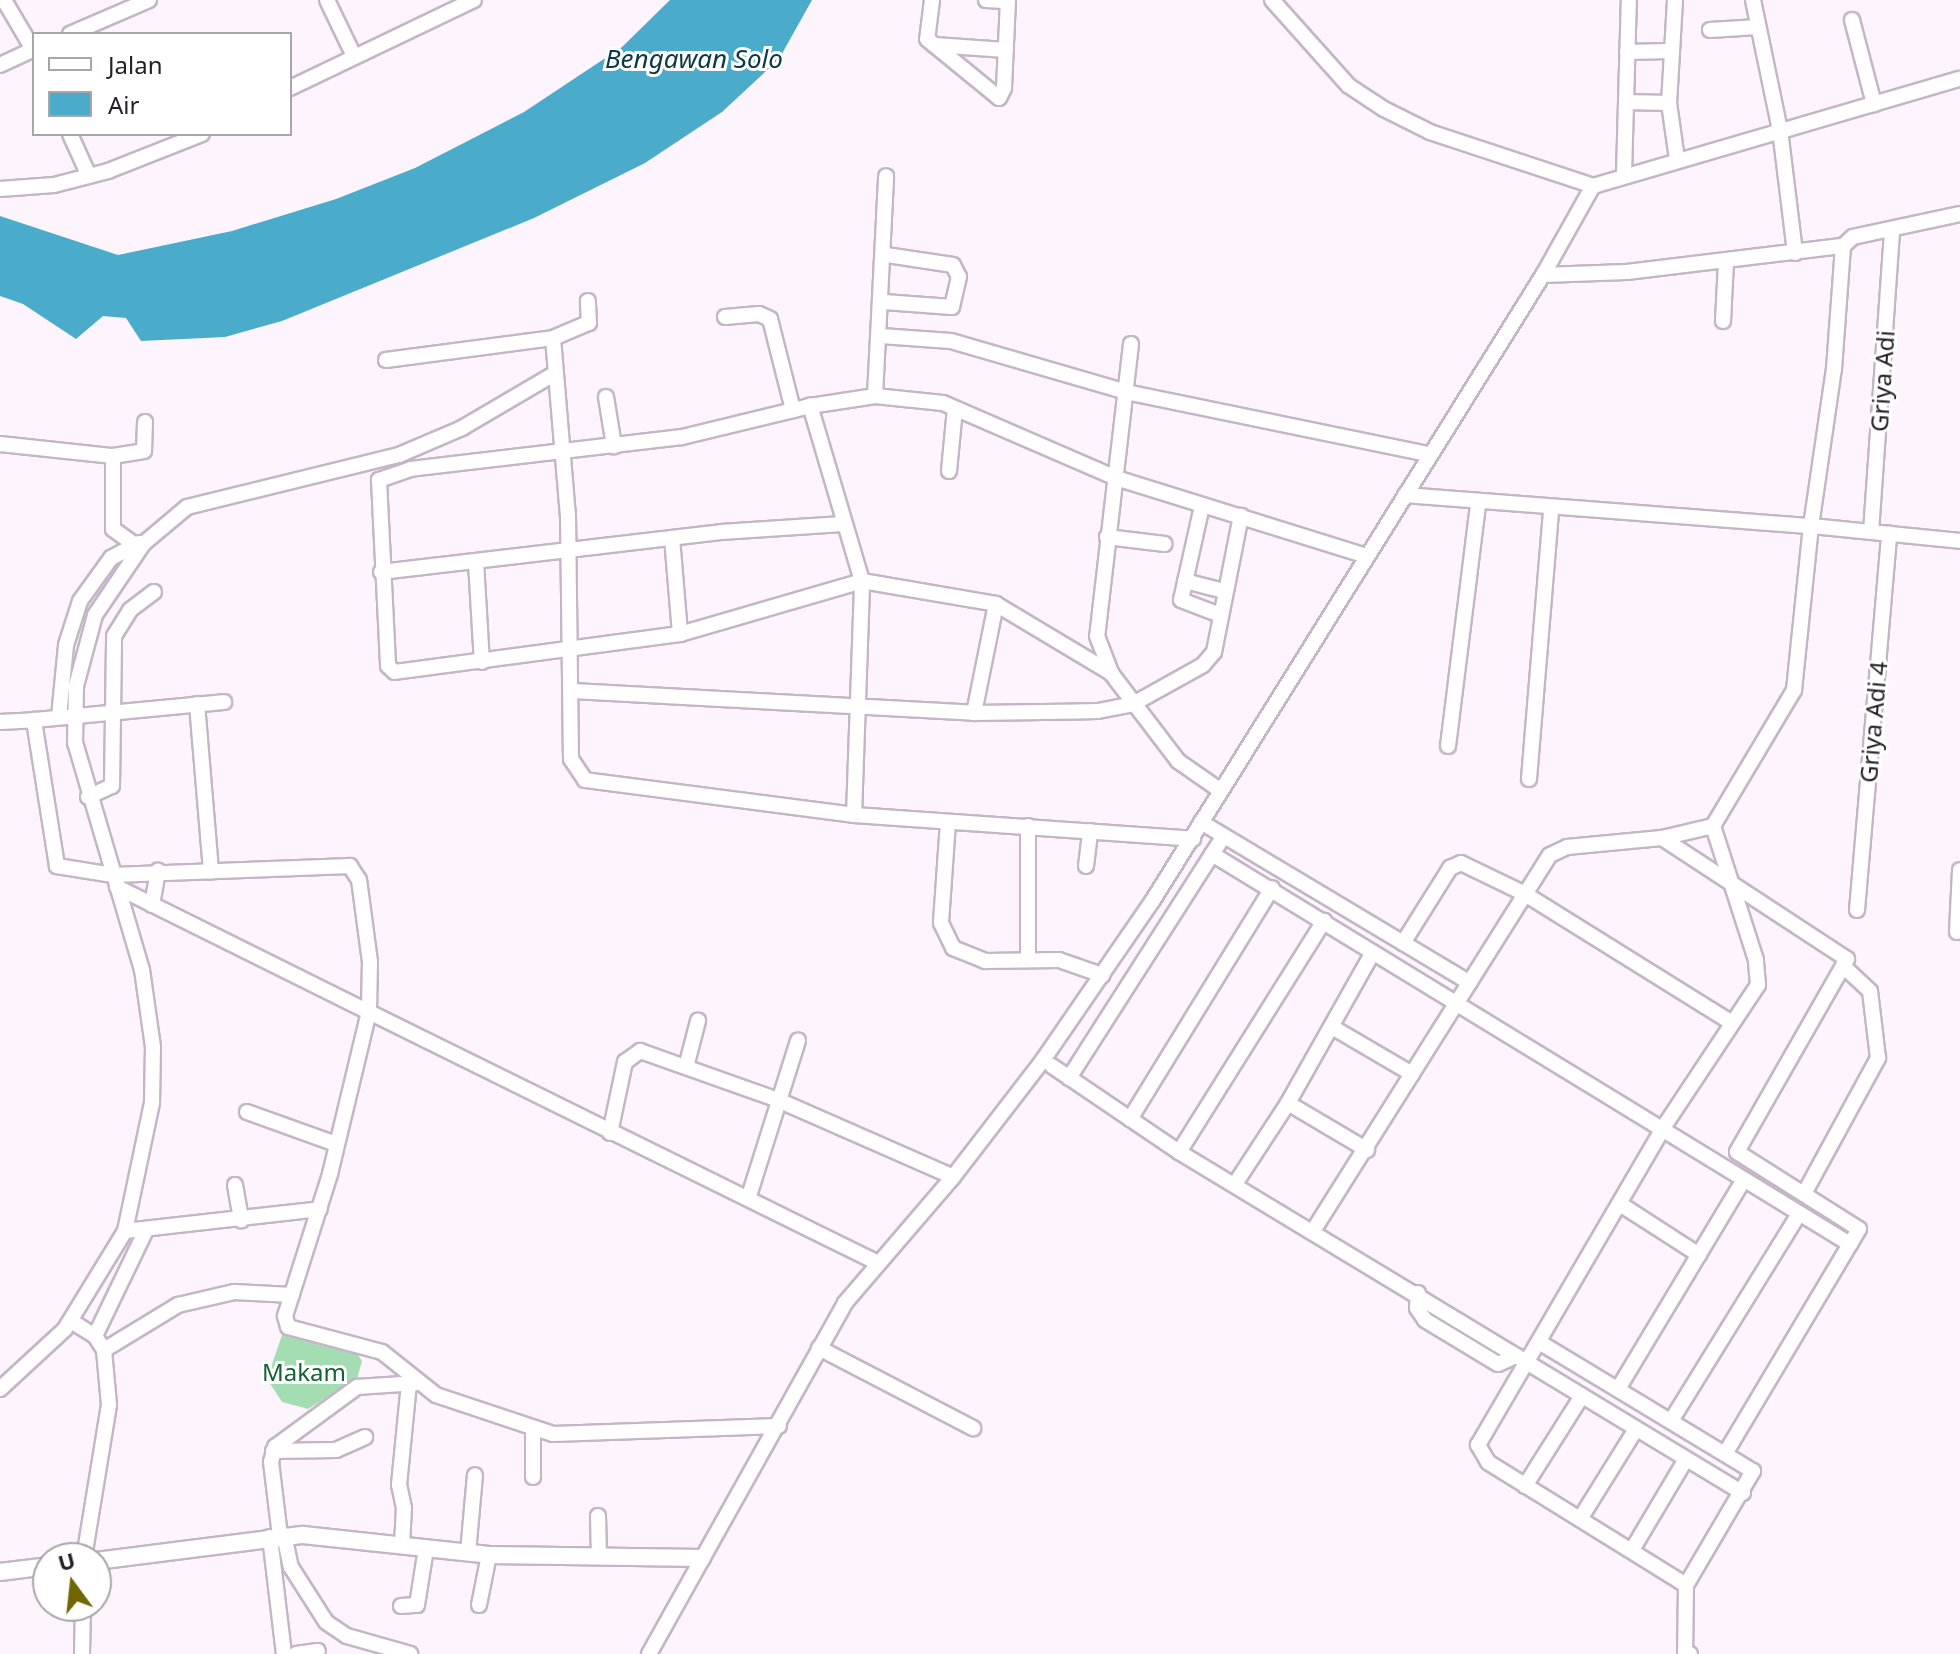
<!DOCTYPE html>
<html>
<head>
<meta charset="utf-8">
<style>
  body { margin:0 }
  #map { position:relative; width:1960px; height:1654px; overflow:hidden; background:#fdf4fe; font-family:"Noto Sans",sans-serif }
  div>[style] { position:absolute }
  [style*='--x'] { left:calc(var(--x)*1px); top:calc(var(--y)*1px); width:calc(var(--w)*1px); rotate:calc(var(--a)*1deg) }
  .green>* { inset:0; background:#a5ddb3 }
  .water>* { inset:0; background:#4aacca }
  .roads { filter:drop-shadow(2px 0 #c4b6c6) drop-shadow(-2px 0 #c4b6c6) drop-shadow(0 2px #c4b6c6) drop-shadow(0 -2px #c4b6c6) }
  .minor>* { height:14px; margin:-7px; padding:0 7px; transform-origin:7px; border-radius:7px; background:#fff }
  .tertiary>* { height:16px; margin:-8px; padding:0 8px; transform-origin:8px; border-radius:8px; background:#fff }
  span { translate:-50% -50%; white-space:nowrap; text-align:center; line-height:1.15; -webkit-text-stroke:6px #fff; paint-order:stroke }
  .street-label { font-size:24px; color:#252026 }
  .park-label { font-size:24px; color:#136133 }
  .water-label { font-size:26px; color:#0b3845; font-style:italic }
  .legend { position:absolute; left:32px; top:32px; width:260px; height:104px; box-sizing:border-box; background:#fff; border:2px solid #a8a6a8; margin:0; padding:10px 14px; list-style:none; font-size:24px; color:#252026 }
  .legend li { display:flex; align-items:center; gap:16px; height:40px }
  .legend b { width:40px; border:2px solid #a8a6a8 }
  .north { position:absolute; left:32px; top:1542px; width:80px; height:80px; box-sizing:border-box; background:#fff; border:2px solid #a8a6a8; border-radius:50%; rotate:345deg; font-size:22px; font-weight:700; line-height:32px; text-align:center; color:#252026 }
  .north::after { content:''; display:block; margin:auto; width:28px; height:36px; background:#706700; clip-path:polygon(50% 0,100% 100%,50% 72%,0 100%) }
</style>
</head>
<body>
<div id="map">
  <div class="green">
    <div style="clip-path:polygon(283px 1332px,354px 1349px,362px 1361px,357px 1379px,308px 1409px,282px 1402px,267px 1379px)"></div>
  </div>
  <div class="water">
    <div style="clip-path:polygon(670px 0,812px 0,779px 59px,722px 112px,645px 163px,534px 218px,282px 321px,225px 337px,141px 341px,126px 318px,103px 316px,76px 339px,23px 304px,0 296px,0 216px,118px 255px,232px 231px,336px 199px,415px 168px,524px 112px,622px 47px)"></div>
  </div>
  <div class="roads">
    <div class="minor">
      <div style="--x:4;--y:0;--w:59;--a:59.5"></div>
      <div style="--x:327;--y:0;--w:62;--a:64.3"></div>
      <div style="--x:932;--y:0;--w:39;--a:97"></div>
      <div style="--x:927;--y:39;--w:93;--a:39.3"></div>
      <div style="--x:999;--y:98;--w:11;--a:-63"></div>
      <div style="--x:1004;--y:88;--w:88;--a:-87.4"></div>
      <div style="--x:986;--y:0;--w:22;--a:3"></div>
      <div style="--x:1272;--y:0;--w:115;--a:48.2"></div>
      <div style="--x:1349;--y:86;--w:42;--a:33.3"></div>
      <div style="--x:1384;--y:109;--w:51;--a:26.6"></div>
      <div style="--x:1430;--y:132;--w:172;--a:18.3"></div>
      <div style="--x:1675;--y:0;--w:103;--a:93.3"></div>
      <div style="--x:1669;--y:103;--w:57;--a:81.9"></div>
      <div style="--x:1753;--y:0;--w:133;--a:78.3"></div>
      <div style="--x:1780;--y:130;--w:124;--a:83"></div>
      <div style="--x:1852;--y:20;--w:87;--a:75.3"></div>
      <div style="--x:1710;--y:30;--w:48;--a:-3.6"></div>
      <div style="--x:70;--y:34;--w:86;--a:-23.3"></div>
      <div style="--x:934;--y:45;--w:72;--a:4"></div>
      <div style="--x:1627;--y:52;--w:42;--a:-1.4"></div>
      <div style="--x:0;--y:65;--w:38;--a:-25"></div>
      <div style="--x:290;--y:88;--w:204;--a:-25.6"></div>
      <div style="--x:1626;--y:102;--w:43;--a:1.3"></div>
      <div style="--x:70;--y:134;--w:46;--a:65.7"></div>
      <div style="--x:1624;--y:174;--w:174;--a:-88.4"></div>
      <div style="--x:0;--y:189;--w:54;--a:-4.2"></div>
      <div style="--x:54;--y:185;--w:56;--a:-14.5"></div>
      <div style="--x:108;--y:171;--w:101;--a:-21.5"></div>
      <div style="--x:1543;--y:275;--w:84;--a:-2"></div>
      <div style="--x:1627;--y:272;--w:218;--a:-6.9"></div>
      <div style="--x:1843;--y:246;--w:13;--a:-42"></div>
      <div style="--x:1853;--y:237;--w:109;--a:-12.1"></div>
      <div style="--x:884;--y:302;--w:68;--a:4.2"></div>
      <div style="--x:952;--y:307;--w:31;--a:-77"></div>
      <div style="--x:959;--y:277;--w:13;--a:-117"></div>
      <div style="--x:953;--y:265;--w:68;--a:-171.5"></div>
      <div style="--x:725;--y:317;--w:34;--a:-5"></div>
      <div style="--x:759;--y:314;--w:12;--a:24"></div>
      <div style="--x:770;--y:319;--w:94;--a:75.8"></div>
      <div style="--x:1723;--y:321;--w:59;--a:-87.1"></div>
      <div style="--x:881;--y:336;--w:70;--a:4.1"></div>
      <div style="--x:951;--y:341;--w:182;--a:16.2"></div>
      <div style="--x:1126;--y:392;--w:309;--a:11.6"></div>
      <div style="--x:553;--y:338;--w:39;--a:-23"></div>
      <div style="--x:589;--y:323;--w:22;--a:-93"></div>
      <div style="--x:1131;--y:344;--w:294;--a:96.6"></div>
      <div style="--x:1097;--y:636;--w:40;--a:69"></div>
      <div style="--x:1111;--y:673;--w:111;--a:52.7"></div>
      <div style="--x:1178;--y:761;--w:49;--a:35"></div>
      <div style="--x:386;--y:360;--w:168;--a:-7.5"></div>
      <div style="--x:553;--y:338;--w:178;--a:85.2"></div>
      <div style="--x:568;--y:515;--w:244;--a:89.3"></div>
      <div style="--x:571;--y:759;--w:25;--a:56"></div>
      <div style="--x:585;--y:780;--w:271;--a:7.4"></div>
      <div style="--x:854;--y:815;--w:340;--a:4"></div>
      <div style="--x:875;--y:396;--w:220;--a:-87.1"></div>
      <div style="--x:606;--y:397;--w:50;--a:80.7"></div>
      <div style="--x:810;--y:406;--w:66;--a:-8.7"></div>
      <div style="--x:875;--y:396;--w:68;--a:5.9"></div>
      <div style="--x:943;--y:403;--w:189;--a:23.4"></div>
      <div style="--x:1116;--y:478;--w:262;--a:17.3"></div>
      <div style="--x:0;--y:444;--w:114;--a:6.1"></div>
      <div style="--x:113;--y:456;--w:73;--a:90"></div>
      <div style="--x:113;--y:529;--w:26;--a:36"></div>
      <div style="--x:113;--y:456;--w:31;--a:-9"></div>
      <div style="--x:144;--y:451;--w:29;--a:-88"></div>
      <div style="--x:949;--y:471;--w:62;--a:-84.5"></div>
      <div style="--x:1405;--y:495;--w:407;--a:4.4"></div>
      <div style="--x:1811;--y:526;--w:159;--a:-81.7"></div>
      <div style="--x:1834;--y:369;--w:123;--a:-85.8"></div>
      <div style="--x:1202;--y:506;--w:96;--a:102.6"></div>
      <div style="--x:1181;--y:600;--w:42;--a:21"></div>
      <div style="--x:1871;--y:532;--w:303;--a:-86"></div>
      <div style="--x:1107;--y:537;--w:58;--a:6.9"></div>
      <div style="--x:672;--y:538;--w:96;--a:85.2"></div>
      <div style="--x:476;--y:562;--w:100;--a:86.6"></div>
      <div style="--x:381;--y:572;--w:342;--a:-6.7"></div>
      <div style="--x:721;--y:532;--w:122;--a:-3.8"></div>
      <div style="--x:1185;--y:581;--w:40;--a:14.4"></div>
      <div style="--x:573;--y:691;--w:402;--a:3.1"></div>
      <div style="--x:974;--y:713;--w:124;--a:-0.9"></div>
      <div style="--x:1098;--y:711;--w:36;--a:-11"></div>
      <div style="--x:1133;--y:704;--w:80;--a:-29.1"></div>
      <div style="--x:1203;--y:665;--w:17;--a:-50"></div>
      <div style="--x:1214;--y:652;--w:139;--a:-78.8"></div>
      <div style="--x:197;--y:704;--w:168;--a:85.2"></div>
      <div style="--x:974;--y:713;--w:111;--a:-78.6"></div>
      <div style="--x:59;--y:717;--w:72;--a:-84.4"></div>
      <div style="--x:66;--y:645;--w:46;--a:-72.3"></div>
      <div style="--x:80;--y:601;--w:53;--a:-54.2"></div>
      <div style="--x:111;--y:558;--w:32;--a:-28"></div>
      <div style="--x:0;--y:722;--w:34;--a:-3"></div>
      <div style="--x:1448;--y:746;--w:244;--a:-82.9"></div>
      <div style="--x:1529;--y:779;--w:271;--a:-85.3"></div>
      <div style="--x:88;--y:797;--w:26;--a:-25"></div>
      <div style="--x:112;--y:786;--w:150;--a:-89.2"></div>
      <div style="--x:114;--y:636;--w:31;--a:-58"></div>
      <div style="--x:130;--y:610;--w:30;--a:-37"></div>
      <div style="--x:854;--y:815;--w:234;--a:-88"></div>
      <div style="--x:862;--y:581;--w:183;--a:-106.5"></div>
      <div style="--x:810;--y:406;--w:132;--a:166.4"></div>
      <div style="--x:682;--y:437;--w:273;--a:173.3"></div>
      <div style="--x:411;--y:469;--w:34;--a:161"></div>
      <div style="--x:379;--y:480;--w:186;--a:87.2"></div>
      <div style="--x:388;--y:666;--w:9;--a:41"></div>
      <div style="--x:395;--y:672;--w:288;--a:-7.6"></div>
      <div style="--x:680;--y:634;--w:190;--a:-16.2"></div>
      <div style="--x:862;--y:581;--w:136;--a:9.7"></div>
      <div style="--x:996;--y:604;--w:134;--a:31"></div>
      <div style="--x:948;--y:822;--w:101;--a:94"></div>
      <div style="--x:941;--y:923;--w:28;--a:64"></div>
      <div style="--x:953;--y:948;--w:35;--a:22"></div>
      <div style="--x:985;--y:961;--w:74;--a:-0.8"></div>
      <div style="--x:1059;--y:960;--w:46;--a:19.2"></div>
      <div style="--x:1201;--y:822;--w:313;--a:30.9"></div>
      <div style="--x:1662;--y:838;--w:221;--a:33.2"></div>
      <div style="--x:1847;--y:959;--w:222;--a:119.7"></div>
      <div style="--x:1737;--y:1152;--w:144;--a:32.3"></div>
      <div style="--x:1859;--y:1229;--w:262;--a:120.8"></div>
      <div style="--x:1212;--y:854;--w:748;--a:31.44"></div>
      <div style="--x:1086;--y:866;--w:35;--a:-83"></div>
      <div style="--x:117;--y:887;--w:281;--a:26.4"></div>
      <div style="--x:369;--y:1012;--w:50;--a:-88.9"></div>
      <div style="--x:370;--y:962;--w:83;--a:-97.6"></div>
      <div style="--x:359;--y:880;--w:17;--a:-123"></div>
      <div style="--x:350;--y:866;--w:237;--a:177.8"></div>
      <div style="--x:113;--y:875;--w:57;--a:-170.9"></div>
      <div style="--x:57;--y:866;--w:148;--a:-99"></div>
      <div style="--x:34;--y:720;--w:191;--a:-5.4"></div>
      <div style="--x:152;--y:905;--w:35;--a:-80"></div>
      <div style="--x:1857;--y:910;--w:378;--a:-85.1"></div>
      <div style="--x:1957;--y:932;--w:62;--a:-87.2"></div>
      <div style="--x:1403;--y:943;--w:89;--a:-57.9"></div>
      <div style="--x:1450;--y:868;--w:12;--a:-24"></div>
      <div style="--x:1461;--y:863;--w:71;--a:25.8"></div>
      <div style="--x:1525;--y:894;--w:244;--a:31.9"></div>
      <div style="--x:1028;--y:959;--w:133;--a:-90"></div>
      <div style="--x:1332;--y:1027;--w:93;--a:30.4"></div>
      <div style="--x:1052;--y:1066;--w:153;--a:34.1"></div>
      <div style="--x:1179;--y:1152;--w:659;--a:31.16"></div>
      <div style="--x:686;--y:1067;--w:48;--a:-75.4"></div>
      <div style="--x:1069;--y:1078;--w:286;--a:-57.4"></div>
      <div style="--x:1288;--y:1103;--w:92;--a:30.7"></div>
      <div style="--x:247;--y:1112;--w:95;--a:19.8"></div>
      <div style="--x:1130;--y:1119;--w:271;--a:-58.4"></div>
      <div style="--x:610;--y:1133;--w:73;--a:-78.1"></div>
      <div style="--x:625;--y:1062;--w:19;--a:-36"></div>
      <div style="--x:640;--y:1051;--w:146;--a:19.5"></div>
      <div style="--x:778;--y:1100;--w:191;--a:23.7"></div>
      <div style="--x:1179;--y:1152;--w:273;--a:-57.9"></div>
      <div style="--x:1235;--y:1184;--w:97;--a:-56.8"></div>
      <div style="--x:1288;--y:1103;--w:173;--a:-60.6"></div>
      <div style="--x:235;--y:1185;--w:36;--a:80"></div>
      <div style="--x:1805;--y:1192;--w:153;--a:-61.4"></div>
      <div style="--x:1878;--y:1058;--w:67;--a:-96.8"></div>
      <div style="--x:1870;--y:991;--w:37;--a:-137"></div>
      <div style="--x:749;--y:1196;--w:163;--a:-72.5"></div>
      <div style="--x:1620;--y:1204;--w:94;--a:32.8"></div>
      <div style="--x:125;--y:1231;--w:196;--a:-6.4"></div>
      <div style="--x:1313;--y:1231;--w:444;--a:-57.8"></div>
      <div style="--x:1550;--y:855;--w:19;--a:-25"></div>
      <div style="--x:1567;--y:847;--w:95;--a:-5.4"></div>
      <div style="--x:1662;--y:838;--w:52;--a:-13.2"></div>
      <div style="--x:1418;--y:1293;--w:15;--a:94"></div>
      <div style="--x:1417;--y:1308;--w:14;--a:56"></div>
      <div style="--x:1425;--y:1320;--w:85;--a:31.1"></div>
      <div style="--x:1498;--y:1364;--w:20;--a:-24"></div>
      <div style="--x:71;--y:1321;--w:28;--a:32"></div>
      <div style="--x:95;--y:1336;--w:17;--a:57"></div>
      <div style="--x:104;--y:1350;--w:55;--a:84.8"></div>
      <div style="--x:109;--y:1405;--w:155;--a:99.3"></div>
      <div style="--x:95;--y:1336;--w:118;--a:-64.3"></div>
      <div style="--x:1539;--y:1342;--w:250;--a:31.1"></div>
      <div style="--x:1753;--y:1471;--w:132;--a:120.4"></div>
      <div style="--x:1686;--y:1585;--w:68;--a:90.8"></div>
      <div style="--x:1685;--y:1653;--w:5;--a:11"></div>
      <div style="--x:819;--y:1348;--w:174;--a:27.5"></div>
      <div style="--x:104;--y:1350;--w:87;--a:-31.3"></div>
      <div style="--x:178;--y:1305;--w:57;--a:-13.1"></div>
      <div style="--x:234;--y:1292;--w:58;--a:3"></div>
      <div style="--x:0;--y:1389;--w:88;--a:-42.7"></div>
      <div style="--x:65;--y:1329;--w:115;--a:-58.5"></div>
      <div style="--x:125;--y:1231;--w:131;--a:-78.1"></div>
      <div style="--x:152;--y:1103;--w:56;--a:-89"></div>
      <div style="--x:153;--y:1047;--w:78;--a:-98.1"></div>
      <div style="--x:142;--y:970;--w:237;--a:-106.4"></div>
      <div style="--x:75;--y:743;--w:57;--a:-89"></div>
      <div style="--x:76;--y:686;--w:73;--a:-75"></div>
      <div style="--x:95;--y:615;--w:86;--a:-55.9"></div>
      <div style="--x:143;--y:544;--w:57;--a:-40.1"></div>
      <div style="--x:187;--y:507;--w:218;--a:-13.8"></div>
      <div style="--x:399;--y:455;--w:69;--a:-23.2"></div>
      <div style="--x:462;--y:428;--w:107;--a:-30.4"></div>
      <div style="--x:1618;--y:1389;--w:243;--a:-59"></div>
      <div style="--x:1671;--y:1421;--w:242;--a:-58.3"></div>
      <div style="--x:779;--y:1426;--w:226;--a:178"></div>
      <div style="--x:553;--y:1434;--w:123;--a:-161.6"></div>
      <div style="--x:436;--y:1395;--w:69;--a:-141.5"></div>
      <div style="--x:382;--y:1352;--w:97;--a:-165.1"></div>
      <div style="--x:288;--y:1327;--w:11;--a:-105"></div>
      <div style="--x:285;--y:1316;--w:149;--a:-72.4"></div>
      <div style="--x:330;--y:1174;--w:167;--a:-76.5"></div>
      <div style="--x:369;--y:1012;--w:565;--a:26.25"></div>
      <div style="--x:273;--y:1451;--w:63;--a:-0.9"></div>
      <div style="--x:336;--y:1450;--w:32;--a:-24"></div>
      <div style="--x:533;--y:1477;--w:48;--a:-90"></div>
      <div style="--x:1525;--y:1486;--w:107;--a:-57.7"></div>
      <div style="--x:598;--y:1516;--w:41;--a:88.6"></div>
      <div style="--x:1580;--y:1519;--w:106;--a:-58.1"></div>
      <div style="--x:284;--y:1535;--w:33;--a:78"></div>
      <div style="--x:291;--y:1567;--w:65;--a:57.5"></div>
      <div style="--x:326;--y:1622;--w:25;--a:34"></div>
      <div style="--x:347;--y:1636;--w:66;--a:15.9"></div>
      <div style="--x:280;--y:1536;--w:75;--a:-96.9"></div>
      <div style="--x:271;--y:1462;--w:16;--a:-75"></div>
      <div style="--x:275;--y:1447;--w:102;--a:-36.2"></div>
      <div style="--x:357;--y:1387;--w:60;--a:-3.8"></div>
      <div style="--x:270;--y:1537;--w:118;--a:83.2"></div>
      <div style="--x:402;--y:1545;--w:37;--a:-87"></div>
      <div style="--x:404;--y:1508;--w:24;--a:-102"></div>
      <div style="--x:399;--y:1485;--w:102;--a:-84.4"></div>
      <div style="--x:1632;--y:1550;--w:106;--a:-59.3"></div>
      <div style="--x:468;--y:1553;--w:78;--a:-84.9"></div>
      <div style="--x:1686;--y:1585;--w:233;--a:-148.2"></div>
      <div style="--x:1488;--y:1462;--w:20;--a:-120"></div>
      <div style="--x:1478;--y:1445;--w:367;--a:-59.7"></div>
      <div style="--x:1663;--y:1128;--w:172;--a:-56.4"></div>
      <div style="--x:1758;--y:985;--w:25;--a:-95"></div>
      <div style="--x:1756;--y:960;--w:141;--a:-107.8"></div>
      <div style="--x:1713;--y:826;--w:158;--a:-59.2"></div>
      <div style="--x:1794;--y:690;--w:165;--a:-84.1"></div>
      <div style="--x:1811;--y:526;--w:150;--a:5.7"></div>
      <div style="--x:479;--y:1605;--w:51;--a:-78.7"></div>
      <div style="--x:401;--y:1606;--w:16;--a:-4"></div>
      <div style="--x:417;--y:1605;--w:57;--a:-80.9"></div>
      <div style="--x:82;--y:1654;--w:48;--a:-88.8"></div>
      <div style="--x:296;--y:1654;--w:22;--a:-8"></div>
      <div style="--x:649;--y:1654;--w:402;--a:-60.8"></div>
      <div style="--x:845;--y:1303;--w:166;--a:-49.4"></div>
      <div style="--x:953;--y:1177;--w:148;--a:-52.4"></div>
      <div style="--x:1043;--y:1060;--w:194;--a:-55.5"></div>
      <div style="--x:1153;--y:900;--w:737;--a:-58.04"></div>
      <div style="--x:1543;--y:275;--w:102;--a:-60.7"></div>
      <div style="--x:1593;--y:186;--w:382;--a:-16.3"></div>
    </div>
    <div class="tertiary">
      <div style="--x:96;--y:1561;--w:209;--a:-7.2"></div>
      <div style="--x:303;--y:1535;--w:187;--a:6.1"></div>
      <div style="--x:489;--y:1555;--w:213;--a:0.8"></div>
      <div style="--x:0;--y:1572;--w:48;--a:-7.1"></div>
    </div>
  </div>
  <div class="street-label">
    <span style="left:1882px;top:381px;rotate:-86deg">Griya Adi</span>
    <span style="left:1873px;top:722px;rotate:-85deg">Griya Adi 4</span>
  </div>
  <div class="park-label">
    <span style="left:304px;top:1372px">Makam</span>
  </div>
  <div class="water-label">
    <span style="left:694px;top:59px">Bengawan Solo</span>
  </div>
  <ul class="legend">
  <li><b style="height:10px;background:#fff"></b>Jalan</li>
  <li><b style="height:22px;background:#4aacca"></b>Air</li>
  </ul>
  <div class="north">U</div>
</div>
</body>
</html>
